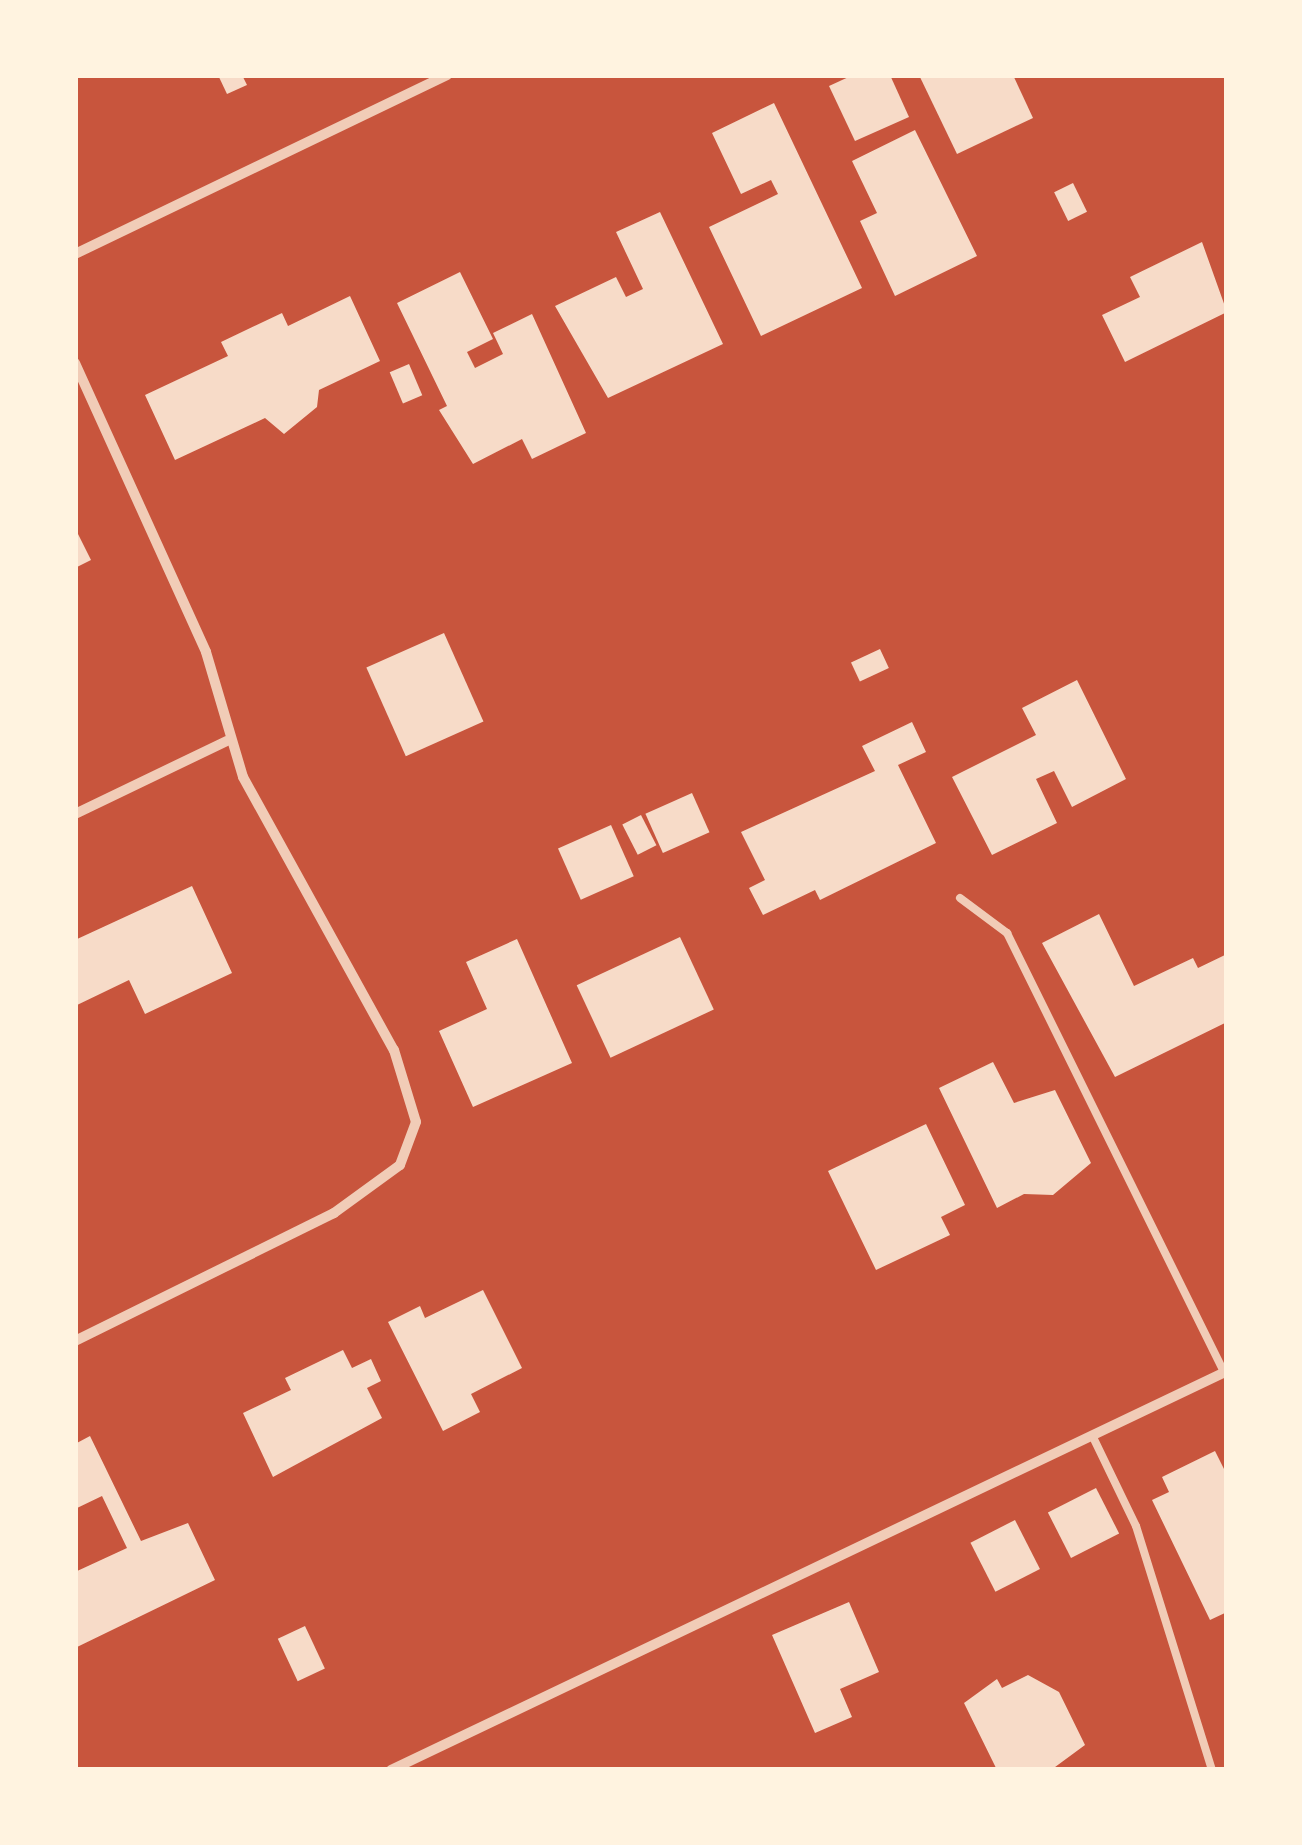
<!DOCTYPE html>
<html>
<head>
<meta charset="utf-8">
<style>
  body { margin:0 }
  #map { position:relative; width:1302px; height:1845px; overflow:hidden; background:#c8553d; font-family:Barlow,sans-serif }
  div>[style] { position:absolute }
  [style*='--x'] { left:calc(var(--x)*1px); top:calc(var(--y)*1px); width:calc(var(--w)*1px); rotate:calc(var(--a)*1deg) }
  .building>* { inset:0; background:#f7dbc8; transform-origin:0 0 }
  .service>* { height:8px; margin:-4px; padding:0 4px; transform-origin:4px; border-radius:4px; background:#f1ccb7 }
  .minor>* { height:10px; margin:-5px; padding:0 5px; transform-origin:5px; border-radius:5px; background:#f1ccb7 }
  span { translate:-50% -50%; white-space:nowrap; text-align:center; line-height:1.15; -webkit-text-stroke:8px #fff3e0; paint-order:stroke }
  .frame { position:absolute; inset:0; border:78px solid #fff3e0; pointer-events:none }
</style>
</head>
<body>
<div id="map">
  <div class="building">
    <div style="clip-path:polygon(218px 75px,242px 75px,247px 85px,227px 94px)"></div>
    <div style="clip-path:polygon(853px 75px,890px 75px,909px 117px,855px 141px,829px 86px)"></div>
    <div style="clip-path:polygon(919px 75px,1013px 75px,1033px 118px,957px 154px)"></div>
    <div style="clip-path:polygon(774px 103px,862px 288px,761px 336px,709px 227px,778px 194px,771px 180px,741px 194px,712px 133px)"></div>
    <div style="clip-path:polygon(915px 130px,977px 256px,895px 296px,860px 221px,877px 213px,852px 161px)"></div>
    <div style="left:1073px;top:183px;width:32px;height:21px;rotate:64deg"></div>
    <div style="clip-path:polygon(660px 212px,723px 344px,608px 398px,555px 306px,616px 277px,626px 297px,643px 289px,616px 232px)"></div>
    <div style="clip-path:polygon(1202px 242px,1227px 312px,1125px 362px,1102px 315px,1140px 297px,1130px 277px)"></div>
    <div style="clip-path:polygon(460px 272px,493px 339px,467px 352px,475px 368px,503px 354px,493px 333px,532px 314px,586px 433px,532px 459px,522px 439px,473px 464px,439px 410px,447px 406px,397px 303px)"></div>
    <div style="clip-path:polygon(350px 296px,380px 361px,319px 390px,317px 407px,284px 434px,265px 418px,175px 460px,145px 395px,228px 356px,221px 342px,282px 313px,288px 326px)"></div>
    <div style="left:409px;top:364px;width:34px;height:21px;rotate:67deg"></div>
    <div style="clip-path:polygon(75px 528px,91px 560px,75px 568px)"></div>
    <div style="left:444px;top:633px;width:97px;height:85px;rotate:66deg"></div>
    <div style="left:880px;top:649px;width:21px;height:32px;rotate:65deg"></div>
    <div style="clip-path:polygon(1077px 680px,1126px 779px,1072px 807px,1054px 771px,1036px 779px,1057px 823px,992px 855px,952px 777px,1036px 735px,1022px 708px)"></div>
    <div style="clip-path:polygon(912px 722px,926px 752px,898px 765px,936px 843px,820px 900px,815px 890px,763px 915px,749px 888px,765px 880px,741px 832px,875px 771px,862px 746px)"></div>
    <div style="left:692px;top:793px;width:43px;height:51px;rotate:66deg"></div>
    <div style="left:641px;top:815px;width:34px;height:21px;rotate:63deg"></div>
    <div style="left:611px;top:825px;width:56px;height:58px;rotate:66deg"></div>
    <div style="clip-path:polygon(192px 886px,232px 973px,145px 1014px,129px 980px,75px 1006px,75px 940px)"></div>
    <div style="clip-path:polygon(1099px 914px,1134px 986px,1193px 958px,1198px 968px,1227px 954px,1227px 1022px,1115px 1077px,1042px 943px)"></div>
    <div style="left:680px;top:937px;width:80px;height:114px;rotate:65deg"></div>
    <div style="clip-path:polygon(517px 939px,572px 1063px,473px 1107px,439px 1031px,487px 1009px,466px 962px)"></div>
    <div style="clip-path:polygon(993px 1062px,1014px 1103px,1055px 1090px,1091px 1163px,1053px 1195px,1024px 1194px,997px 1208px,939px 1088px)"></div>
    <div style="clip-path:polygon(926px 1124px,965px 1205px,941px 1217px,950px 1235px,876px 1270px,828px 1171px)"></div>
    <div style="clip-path:polygon(483px 1290px,522px 1368px,471px 1394px,480px 1412px,443px 1431px,388px 1322px,420px 1306px,425px 1318px)"></div>
    <div style="clip-path:polygon(343px 1350px,352px 1368px,371px 1359px,381px 1381px,367px 1388px,382px 1418px,273px 1477px,243px 1413px,291px 1390px,285px 1378px)"></div>
    <div style="clip-path:polygon(90px 1436px,141px 1541px,188px 1523px,215px 1580px,75px 1648px,75px 1572px,127px 1548px,102px 1496px,75px 1509px,75px 1444px)"></div>
    <div style="clip-path:polygon(1215px 1451px,1227px 1475px,1227px 1612px,1210px 1620px,1152px 1500px,1169px 1492px,1162px 1477px)"></div>
    <div style="left:1096px;top:1488px;width:51px;height:54px;rotate:63deg"></div>
    <div style="left:1015px;top:1520px;width:55px;height:50px;rotate:63deg"></div>
    <div style="clip-path:polygon(849px 1602px,879px 1672px,840px 1689px,852px 1717px,815px 1733px,772px 1635px)"></div>
    <div style="left:305px;top:1626px;width:47px;height:30px;rotate:65deg"></div>
    <div style="clip-path:polygon(1028px 1675px,1059px 1692px,1085px 1745px,1051px 1770px,997px 1770px,964px 1703px,997px 1679px,1002px 1688px)"></div>
  </div>
  <div class="service">
    <div style="--x:960;--y:898;--w:59;--a:36.7"></div>
    <div style="--x:1007;--y:933;--w:490;--a:63.7"></div>
    <div style="--x:1092;--y:1435;--w:101;--a:64.2"></div>
    <div style="--x:1136;--y:1526;--w:256;--a:72.7"></div>
  </div>
  <div class="minor">
    <div style="--x:75;--y:254;--w:413;--a:-25.7"></div>
    <div style="--x:75;--y:363;--w:317;--a:65.6"></div>
    <div style="--x:206;--y:652;--w:130;--a:73.5"></div>
    <div style="--x:243;--y:777;--w:312;--a:61.1"></div>
    <div style="--x:394;--y:1050;--w:75;--a:73"></div>
    <div style="--x:416;--y:1122;--w:46;--a:110.4"></div>
    <div style="--x:400;--y:1165;--w:82;--a:144"></div>
    <div style="--x:334;--y:1213;--w:289;--a:153.7"></div>
    <div style="--x:75;--y:814;--w:169;--a:-25.7"></div>
    <div style="--x:391;--y:1770;--w:926;--a:-25.51"></div>
  </div>
  <div class="frame"></div>
</div>
</body>
</html>
